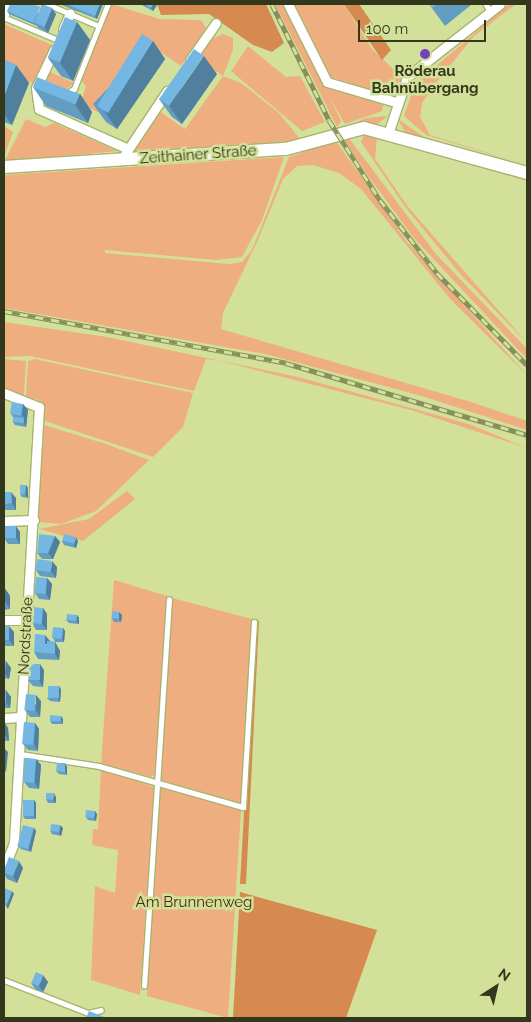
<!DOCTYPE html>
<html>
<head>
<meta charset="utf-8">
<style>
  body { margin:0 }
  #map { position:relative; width:531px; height:1022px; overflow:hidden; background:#d3e099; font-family:Raleway,sans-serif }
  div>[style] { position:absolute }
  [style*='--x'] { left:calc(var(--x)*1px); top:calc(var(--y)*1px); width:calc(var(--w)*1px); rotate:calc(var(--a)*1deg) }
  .green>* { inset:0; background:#eeae80 }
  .forest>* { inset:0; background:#d68a50 }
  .roads { filter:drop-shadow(1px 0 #a7b46e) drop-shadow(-1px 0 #a7b46e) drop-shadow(0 1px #a7b46e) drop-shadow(0 -1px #a7b46e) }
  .lane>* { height:4.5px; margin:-2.25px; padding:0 2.25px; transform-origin:2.25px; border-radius:2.25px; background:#fff }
  .street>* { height:9px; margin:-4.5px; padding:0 4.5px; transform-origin:4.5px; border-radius:4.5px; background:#fff }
  .secondary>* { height:12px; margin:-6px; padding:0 6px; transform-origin:6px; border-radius:6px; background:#fff }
  .rail>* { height:4.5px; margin-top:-2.25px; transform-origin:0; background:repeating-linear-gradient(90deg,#d3e099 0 8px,#868f5d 0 16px); box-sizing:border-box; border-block:1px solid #868f5d }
  .wall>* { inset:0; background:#639dc2 }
  .shaded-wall>* { inset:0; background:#50809e }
  .building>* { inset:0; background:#73b7e2; transform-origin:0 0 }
  .dots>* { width:14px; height:14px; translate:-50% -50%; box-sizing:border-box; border:2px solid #d3e099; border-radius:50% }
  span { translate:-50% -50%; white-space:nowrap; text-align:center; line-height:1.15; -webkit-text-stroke:5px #d3e099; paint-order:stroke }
  .poi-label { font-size:15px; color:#33381c; font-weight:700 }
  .street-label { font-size:15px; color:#33381c }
  .park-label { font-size:15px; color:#492a11 }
  .frame { position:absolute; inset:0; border:5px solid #33381c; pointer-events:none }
  .north { position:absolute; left:471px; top:962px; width:50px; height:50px; -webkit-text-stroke:4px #d3e099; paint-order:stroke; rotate:35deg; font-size:14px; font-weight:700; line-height:20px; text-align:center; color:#33381c }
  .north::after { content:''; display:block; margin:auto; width:18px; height:22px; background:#33381c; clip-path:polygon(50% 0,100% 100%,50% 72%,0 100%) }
  .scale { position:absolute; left:358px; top:20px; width:128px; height:22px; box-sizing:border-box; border:2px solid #33381c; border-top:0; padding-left:6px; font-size:15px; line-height:18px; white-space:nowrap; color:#33381c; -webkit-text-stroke:4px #d3e099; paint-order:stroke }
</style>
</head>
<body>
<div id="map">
  <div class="green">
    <div style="clip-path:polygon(111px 4px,160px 19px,201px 20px,206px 28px,181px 66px,149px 44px,100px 113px,80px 104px,86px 86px,81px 80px)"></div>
    <div style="clip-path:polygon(275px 4px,285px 4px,341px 121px,337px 127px)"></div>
    <div style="clip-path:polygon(292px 4px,344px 4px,371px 48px,397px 73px,387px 95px,328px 76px)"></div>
    <div style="clip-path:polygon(509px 4px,516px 4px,473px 37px,433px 87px,422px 103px,420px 117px,430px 135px,527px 165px,426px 135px,404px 116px,415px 84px)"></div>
    <div style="clip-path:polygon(4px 24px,54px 46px,33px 83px,11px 74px,4px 91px)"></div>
    <div style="clip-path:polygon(223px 34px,233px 38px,233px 50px,223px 76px,241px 83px,279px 113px,300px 139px,281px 142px,281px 145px,136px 155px,131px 151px,159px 111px,185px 129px,223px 76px,197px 57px,209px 40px)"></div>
    <div style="clip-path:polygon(248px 46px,286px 77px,300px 76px,325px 122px,302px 131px,231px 71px)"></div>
    <div style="clip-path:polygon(408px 66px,394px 92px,389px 95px,395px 79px)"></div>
    <div style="clip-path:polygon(50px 72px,74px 83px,66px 89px,47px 81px)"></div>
    <div style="clip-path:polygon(321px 82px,384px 102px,382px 111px,345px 124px)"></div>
    <div style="clip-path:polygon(388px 116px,376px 125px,354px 124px,365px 118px)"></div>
    <div style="clip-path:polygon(26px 119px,45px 127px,54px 123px,117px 151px,4px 162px)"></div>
    <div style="clip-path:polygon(398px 119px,424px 137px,527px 167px,406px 134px)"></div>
    <div style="clip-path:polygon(4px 126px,13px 132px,4px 157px)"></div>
    <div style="clip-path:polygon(364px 134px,527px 177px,527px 181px,377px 138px,375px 159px,408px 207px,527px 343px,462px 276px,406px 208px,361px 142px)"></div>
    <div style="clip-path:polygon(348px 137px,436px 254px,527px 349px,527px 359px,414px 238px,368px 176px,344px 139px)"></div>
    <div style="clip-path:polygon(336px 141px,407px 242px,527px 375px,451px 300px,361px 189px,339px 173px,313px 165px,297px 166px,283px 179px,257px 242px,223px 313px,221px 329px,471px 402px,527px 421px,527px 430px,422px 396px,265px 354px,4px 308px,4px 175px,284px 157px,262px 220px,242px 257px,216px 260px,105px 250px,105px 253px,229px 264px,242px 262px,252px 250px,289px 157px)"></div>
    <div style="clip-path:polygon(4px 322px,107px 337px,298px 377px,469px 424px,527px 448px,411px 410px,221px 361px,206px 359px,194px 391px,30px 356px,4px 357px)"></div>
    <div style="clip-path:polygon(4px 359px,26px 361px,24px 395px,4px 390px)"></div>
    <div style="clip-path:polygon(35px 359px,193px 393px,183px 427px,153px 457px,42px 420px,39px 400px,26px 397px,28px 361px)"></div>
    <div style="clip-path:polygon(41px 424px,106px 444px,149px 460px,96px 511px,61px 524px,38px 522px)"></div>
    <div style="clip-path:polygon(127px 491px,135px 499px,83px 541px,39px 529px,89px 519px)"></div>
    <div style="clip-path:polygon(114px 580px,167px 596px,155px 774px,151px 777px,101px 764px)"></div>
    <div style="clip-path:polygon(172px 598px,252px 619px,242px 804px,160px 780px)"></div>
    <div style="clip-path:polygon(101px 769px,154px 787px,140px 995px,91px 980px,95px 886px,115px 893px,118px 850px,92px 845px,93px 829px,98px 829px)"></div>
    <div style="clip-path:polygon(160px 787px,241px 810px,228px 1018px,147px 996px)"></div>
  </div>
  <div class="forest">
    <div style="clip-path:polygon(157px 4px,266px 4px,284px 43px,272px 52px,253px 45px,209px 14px,161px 15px)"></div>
    <div style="clip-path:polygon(344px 4px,359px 4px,391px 50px,382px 60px)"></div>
    <div style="clip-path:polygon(255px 619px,259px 621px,246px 884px,240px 884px)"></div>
    <div style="clip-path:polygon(240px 892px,377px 930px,346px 1018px,233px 1018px)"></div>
  </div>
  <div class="roads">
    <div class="lane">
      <div style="--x:8;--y:4;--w:14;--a:98"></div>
      <div style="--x:6;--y:18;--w:56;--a:22.9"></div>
      <div style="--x:47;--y:4;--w:56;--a:22.9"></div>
      <div style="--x:99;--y:26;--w:24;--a:-68"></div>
      <div style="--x:486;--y:4;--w:8;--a:60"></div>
      <div style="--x:67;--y:93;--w:8;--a:-30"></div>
      <div style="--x:74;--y:89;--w:68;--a:-68.4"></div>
      <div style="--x:20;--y:754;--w:80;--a:8.6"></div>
      <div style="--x:99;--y:766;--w:150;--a:15.9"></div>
      <div style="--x:243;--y:807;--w:185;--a:-86.6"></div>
      <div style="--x:4;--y:980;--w:90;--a:21.4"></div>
      <div style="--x:88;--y:1013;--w:13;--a:-13"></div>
      <div style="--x:144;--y:986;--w:387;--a:-86.3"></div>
    </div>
    <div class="street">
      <div style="--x:288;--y:4;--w:87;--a:63.4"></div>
      <div style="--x:327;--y:82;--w:72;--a:16.2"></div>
      <div style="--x:63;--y:29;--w:17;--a:-66"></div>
      <div style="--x:54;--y:50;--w:42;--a:115.3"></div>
      <div style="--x:36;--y:88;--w:21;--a:82"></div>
      <div style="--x:39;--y:109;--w:95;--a:24.1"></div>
      <div style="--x:190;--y:60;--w:45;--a:-54.9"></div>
      <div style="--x:388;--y:134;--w:60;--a:-71.6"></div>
      <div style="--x:407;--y:77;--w:118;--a:-38.1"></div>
      <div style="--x:125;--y:154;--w:76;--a:-56.3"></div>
      <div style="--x:4;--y:393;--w:38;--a:22"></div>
      <div style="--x:39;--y:407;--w:437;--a:93.3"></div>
      <div style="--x:14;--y:843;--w:27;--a:112"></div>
      <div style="--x:4;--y:521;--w:30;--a:-2"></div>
      <div style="--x:4;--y:620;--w:22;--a:0"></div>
      <div style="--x:4;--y:718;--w:17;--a:-3"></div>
    </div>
    <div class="secondary">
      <div style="--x:4;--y:167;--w:283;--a:-3.7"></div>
      <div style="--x:286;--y:149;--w:81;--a:-15.1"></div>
      <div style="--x:364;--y:128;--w:169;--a:15.4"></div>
    </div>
  </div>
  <div class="rail">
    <div style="--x:272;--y:4;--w:129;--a:63.8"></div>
    <div style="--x:329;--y:120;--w:95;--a:57.5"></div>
    <div style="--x:380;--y:200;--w:93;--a:52"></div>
    <div style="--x:437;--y:273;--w:129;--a:45.6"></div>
    <div style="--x:4;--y:311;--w:287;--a:10.4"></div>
    <div style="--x:286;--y:363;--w:252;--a:16.6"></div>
  </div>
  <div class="wall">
    <div style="clip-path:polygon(59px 4px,103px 4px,97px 19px)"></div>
    <div style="clip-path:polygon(140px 4px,156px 4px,157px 5px,153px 11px)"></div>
    <div style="clip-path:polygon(429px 4px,471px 4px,471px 5px,445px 26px)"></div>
    <div style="clip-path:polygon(7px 11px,56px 14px,48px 33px,38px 28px,37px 26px,9px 14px)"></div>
    <div style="clip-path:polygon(77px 22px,90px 40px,73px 81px,61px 76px,48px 58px)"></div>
    <div style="clip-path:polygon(153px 41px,165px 59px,117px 129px,106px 122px,93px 104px)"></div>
    <div style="clip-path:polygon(4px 60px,16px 65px,29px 83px,12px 125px,4px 122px)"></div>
    <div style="clip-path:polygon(217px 74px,182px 124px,172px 117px,159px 99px)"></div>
    <div style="clip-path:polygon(33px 87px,80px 94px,92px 112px,88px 123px,46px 106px)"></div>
    <div style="clip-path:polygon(23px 404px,28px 410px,26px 427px,15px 425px,13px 422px,13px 417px,11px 414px)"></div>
    <div style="clip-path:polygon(26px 485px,28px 488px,28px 498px,22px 497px,20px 494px)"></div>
    <div style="clip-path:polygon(4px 492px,16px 498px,16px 510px,4px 510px)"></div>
    <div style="clip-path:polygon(20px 532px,20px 544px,8px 544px,4px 538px)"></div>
    <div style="clip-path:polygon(55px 536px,60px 542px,53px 559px,42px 559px,37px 553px)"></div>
    <div style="clip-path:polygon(62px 541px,78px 541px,76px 548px,64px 545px)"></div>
    <div style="clip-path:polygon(57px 567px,56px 578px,40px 576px,36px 570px)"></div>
    <div style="clip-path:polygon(47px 578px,52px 584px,50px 600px,39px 599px,35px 593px)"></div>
    <div style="clip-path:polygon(4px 587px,10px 596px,10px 609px,4px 610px)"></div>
    <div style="clip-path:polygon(43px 608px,47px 614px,47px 630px,36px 630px,32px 623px)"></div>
    <div style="clip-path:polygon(77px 615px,79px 618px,79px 624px,69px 623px,66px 620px)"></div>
    <div style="clip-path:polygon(122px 615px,121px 622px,114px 622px,112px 618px)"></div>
    <div style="clip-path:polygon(4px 626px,14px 632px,14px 646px,4px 646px)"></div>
    <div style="clip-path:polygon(63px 628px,65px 631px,64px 642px,55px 642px,53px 638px)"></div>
    <div style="clip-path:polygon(50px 641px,55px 642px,57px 645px,57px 647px,60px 651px,59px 660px,38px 659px,34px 652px)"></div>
    <div style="clip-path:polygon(4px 661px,11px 668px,9px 679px,4px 678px)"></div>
    <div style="clip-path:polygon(44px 670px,43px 687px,33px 686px,28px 680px)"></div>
    <div style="clip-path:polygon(59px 686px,61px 690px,60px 702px,50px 701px,47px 698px)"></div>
    <div style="clip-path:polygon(4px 690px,11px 697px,10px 708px,4px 708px)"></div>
    <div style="clip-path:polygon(41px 701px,40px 717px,30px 717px,25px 710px)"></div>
    <div style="clip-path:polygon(61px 716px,63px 719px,63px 724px,52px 724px,50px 721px)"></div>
    <div style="clip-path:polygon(4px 722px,8px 728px,9px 741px,4px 741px)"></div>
    <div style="clip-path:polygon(35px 723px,39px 729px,38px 751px,28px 750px,23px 744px)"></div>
    <div style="clip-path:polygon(36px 759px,41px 765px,39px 789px,29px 788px,24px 782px)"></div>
    <div style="clip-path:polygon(67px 767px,67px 775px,59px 774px,56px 771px)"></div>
    <div style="clip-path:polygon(56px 797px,56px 803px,48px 803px,46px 799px)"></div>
    <div style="clip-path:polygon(34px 800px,36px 803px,36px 819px,25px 819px,23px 816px)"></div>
    <div style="clip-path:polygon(95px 811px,97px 814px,96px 821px,88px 820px,86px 817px)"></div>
    <div style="clip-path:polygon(34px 828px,36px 831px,31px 852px,21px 849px,18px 846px)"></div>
    <div style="clip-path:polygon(63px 828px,61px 836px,52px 834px,50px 831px)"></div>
    <div style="clip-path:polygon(23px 868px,17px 883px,7px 879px,4px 874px,4px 870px)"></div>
    <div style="clip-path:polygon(48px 982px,43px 992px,36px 990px,31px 983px)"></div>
  </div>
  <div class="shaded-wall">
    <div style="clip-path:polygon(100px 4px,103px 4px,97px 19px,95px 16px)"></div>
    <div style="clip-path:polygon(153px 4px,156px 4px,157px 5px,153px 11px,151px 8px)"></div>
    <div style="clip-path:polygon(52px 8px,56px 14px,48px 33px,44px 26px)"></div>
    <div style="clip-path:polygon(77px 22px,90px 40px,73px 81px,60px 63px)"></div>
    <div style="clip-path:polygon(153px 41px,165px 59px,117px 129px,104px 111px)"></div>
    <div style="clip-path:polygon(204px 56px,217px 74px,182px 124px,169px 106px)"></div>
    <div style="clip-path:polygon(16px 65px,29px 83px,12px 125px,4px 114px,4px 97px)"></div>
    <div style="clip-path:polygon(80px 94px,92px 112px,88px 123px,75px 105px)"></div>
    <div style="clip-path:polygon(23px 404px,28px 410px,26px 427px,24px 423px,24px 418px,22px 415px)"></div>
    <div style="clip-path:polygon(26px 485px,28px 488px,28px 498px,25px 494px)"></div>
    <div style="clip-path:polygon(11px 492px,16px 498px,16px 510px,12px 503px)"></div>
    <div style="clip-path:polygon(16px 526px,20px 532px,20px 544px,16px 538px)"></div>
    <div style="clip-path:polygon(55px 536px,60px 542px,53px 559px,48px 553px)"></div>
    <div style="clip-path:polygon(76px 537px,78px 541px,76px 548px,74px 545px)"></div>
    <div style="clip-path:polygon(52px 561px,57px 567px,56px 578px,51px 571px)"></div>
    <div style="clip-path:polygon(47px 578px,52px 584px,50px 600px,46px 594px)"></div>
    <div style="clip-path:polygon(4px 587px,10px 596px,10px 609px,4px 600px)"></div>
    <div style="clip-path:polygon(43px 608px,47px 614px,47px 630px,42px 624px)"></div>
    <div style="clip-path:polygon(119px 612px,122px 615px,121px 622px,119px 619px)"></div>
    <div style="clip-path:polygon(77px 615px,79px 618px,79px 624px,76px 621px)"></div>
    <div style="clip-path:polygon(9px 626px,14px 632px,14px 646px,9px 640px)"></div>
    <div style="clip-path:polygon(63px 628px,65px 631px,64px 642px,62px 639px)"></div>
    <div style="clip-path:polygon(45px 635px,50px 641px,49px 647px,45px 644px)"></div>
    <div style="clip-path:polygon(55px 642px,60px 651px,59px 660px,55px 654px)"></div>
    <div style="clip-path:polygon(6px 661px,11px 668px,9px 679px,5px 673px)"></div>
    <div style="clip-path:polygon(40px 664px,44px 670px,43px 687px,39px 680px)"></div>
    <div style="clip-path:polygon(59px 686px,61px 690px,60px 702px,58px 699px)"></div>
    <div style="clip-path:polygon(6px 690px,11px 697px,10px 708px,6px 702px)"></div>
    <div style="clip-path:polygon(36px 695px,41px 701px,40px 717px,36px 711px)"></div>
    <div style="clip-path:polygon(61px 716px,63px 719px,63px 724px,61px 721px)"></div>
    <div style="clip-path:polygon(4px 722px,8px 728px,9px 741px,4px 734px)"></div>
    <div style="clip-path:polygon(35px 723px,39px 729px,38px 751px,34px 744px)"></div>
    <div style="clip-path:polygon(5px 749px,8px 752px,6px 772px,4px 769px)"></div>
    <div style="clip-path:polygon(36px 759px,41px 765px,39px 789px,35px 783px)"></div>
    <div style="clip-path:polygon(65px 763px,67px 767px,67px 775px,65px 772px)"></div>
    <div style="clip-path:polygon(54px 793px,56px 797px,56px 803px,53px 800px)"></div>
    <div style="clip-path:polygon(34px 800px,36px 803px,36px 819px,34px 816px)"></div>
    <div style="clip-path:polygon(95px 811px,97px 814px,96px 821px,94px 818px)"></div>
    <div style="clip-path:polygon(60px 825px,63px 828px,61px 836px,59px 832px)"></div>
    <div style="clip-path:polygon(34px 828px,36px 831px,31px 852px,29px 849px)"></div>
    <div style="clip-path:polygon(19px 861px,23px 868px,17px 883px,13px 876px)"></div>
    <div style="clip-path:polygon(12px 891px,14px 894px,8px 909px,6px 906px)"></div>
    <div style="clip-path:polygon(43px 975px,48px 982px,43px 992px,39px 986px)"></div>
  </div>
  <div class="building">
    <div style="clip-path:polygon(10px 4px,32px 4px,40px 7px,34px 22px,34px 23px,7px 11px)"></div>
    <div style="left:42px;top:4px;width:11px;height:20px;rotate:22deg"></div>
    <div style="clip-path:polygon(65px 4px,100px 4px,95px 16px)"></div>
    <div style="clip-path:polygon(143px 4px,153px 4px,151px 8px)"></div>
    <div style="clip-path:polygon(429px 4px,437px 4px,432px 8px)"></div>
    <div style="left:65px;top:17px;width:13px;height:44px;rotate:23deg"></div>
    <div style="left:142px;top:34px;width:13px;height:85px;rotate:32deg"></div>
    <div style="left:194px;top:49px;width:12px;height:61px;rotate:35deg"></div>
    <div style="clip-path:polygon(4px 60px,16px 65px,4px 97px)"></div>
    <div style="left:37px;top:77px;width:46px;height:11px;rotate:22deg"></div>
    <div style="left:12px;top:402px;width:11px;height:12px;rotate:10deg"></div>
    <div style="left:13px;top:417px;width:11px;height:5px;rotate:5deg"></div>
    <div style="clip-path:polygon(20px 485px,26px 485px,25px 494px,20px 494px)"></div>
    <div style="clip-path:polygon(4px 492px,11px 492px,12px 503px,4px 504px)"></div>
    <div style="left:4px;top:526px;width:12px;height:12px"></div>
    <div style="clip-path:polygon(39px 534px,55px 536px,48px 553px,37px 553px)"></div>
    <div style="left:64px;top:534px;width:12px;height:7px;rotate:14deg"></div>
    <div style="left:37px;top:559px;width:15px;height:11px;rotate:8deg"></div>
    <div style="left:36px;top:577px;width:11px;height:16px;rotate:5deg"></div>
    <div style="left:32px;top:607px;width:11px;height:16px;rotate:5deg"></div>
    <div style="clip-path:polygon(112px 611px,119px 612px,119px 619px,112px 618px)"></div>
    <div style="left:67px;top:614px;width:10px;height:6px;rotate:6deg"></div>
    <div style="left:4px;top:626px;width:5px;height:14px"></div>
    <div style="left:53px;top:627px;width:10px;height:11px;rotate:6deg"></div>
    <div style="clip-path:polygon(35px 634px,45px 635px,45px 644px,55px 644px,55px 654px,34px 652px)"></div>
    <div style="clip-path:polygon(47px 641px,55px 642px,55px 644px,47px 644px)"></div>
    <div style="clip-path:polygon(4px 661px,6px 661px,5px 673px,4px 672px)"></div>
    <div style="left:29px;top:664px;width:11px;height:16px"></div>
    <div style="left:48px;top:686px;width:11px;height:12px"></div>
    <div style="left:4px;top:690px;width:2px;height:12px"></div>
    <div style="left:26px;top:694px;width:10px;height:16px;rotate:6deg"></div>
    <div style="clip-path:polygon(50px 715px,61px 716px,61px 721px,50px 721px)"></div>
    <div style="left:24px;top:722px;width:11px;height:22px;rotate:5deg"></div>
    <div style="clip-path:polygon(4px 749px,5px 749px,4px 769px)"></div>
    <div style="left:25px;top:758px;width:11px;height:24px;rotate:5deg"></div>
    <div style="clip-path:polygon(57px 763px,65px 763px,65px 772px,56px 771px)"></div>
    <div style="clip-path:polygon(46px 793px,54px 793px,53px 800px,46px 799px)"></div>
    <div style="left:23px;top:800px;width:11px;height:16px"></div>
    <div style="left:86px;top:810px;width:9px;height:7px;rotate:6deg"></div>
    <div style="left:51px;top:824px;width:9px;height:7px;rotate:6deg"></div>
    <div style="left:23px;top:825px;width:11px;height:22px;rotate:15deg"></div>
    <div style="clip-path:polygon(9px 857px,19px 861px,13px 876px,4px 873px,4px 870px)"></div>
    <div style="clip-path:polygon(4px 888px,12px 891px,6px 906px,4px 905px)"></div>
    <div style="left:36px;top:972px;width:8px;height:12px;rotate:23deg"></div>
    <div style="clip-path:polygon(89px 1011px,107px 1018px,86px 1018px)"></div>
  </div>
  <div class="dots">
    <div style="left:425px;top:54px;background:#7244bc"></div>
  </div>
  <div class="poi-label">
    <span style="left:425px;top:80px">Röderau<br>Bahnübergang</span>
  </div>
  <div class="street-label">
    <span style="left:198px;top:155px;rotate:-4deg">Zeithainer Straße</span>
    <span style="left:26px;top:636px;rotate:-87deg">Nordstraße</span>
  </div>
  <div class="park-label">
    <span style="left:194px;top:903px">Am Brunnenweg</span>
  </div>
  <div class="frame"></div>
  <div class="north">N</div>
  <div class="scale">100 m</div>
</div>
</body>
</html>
